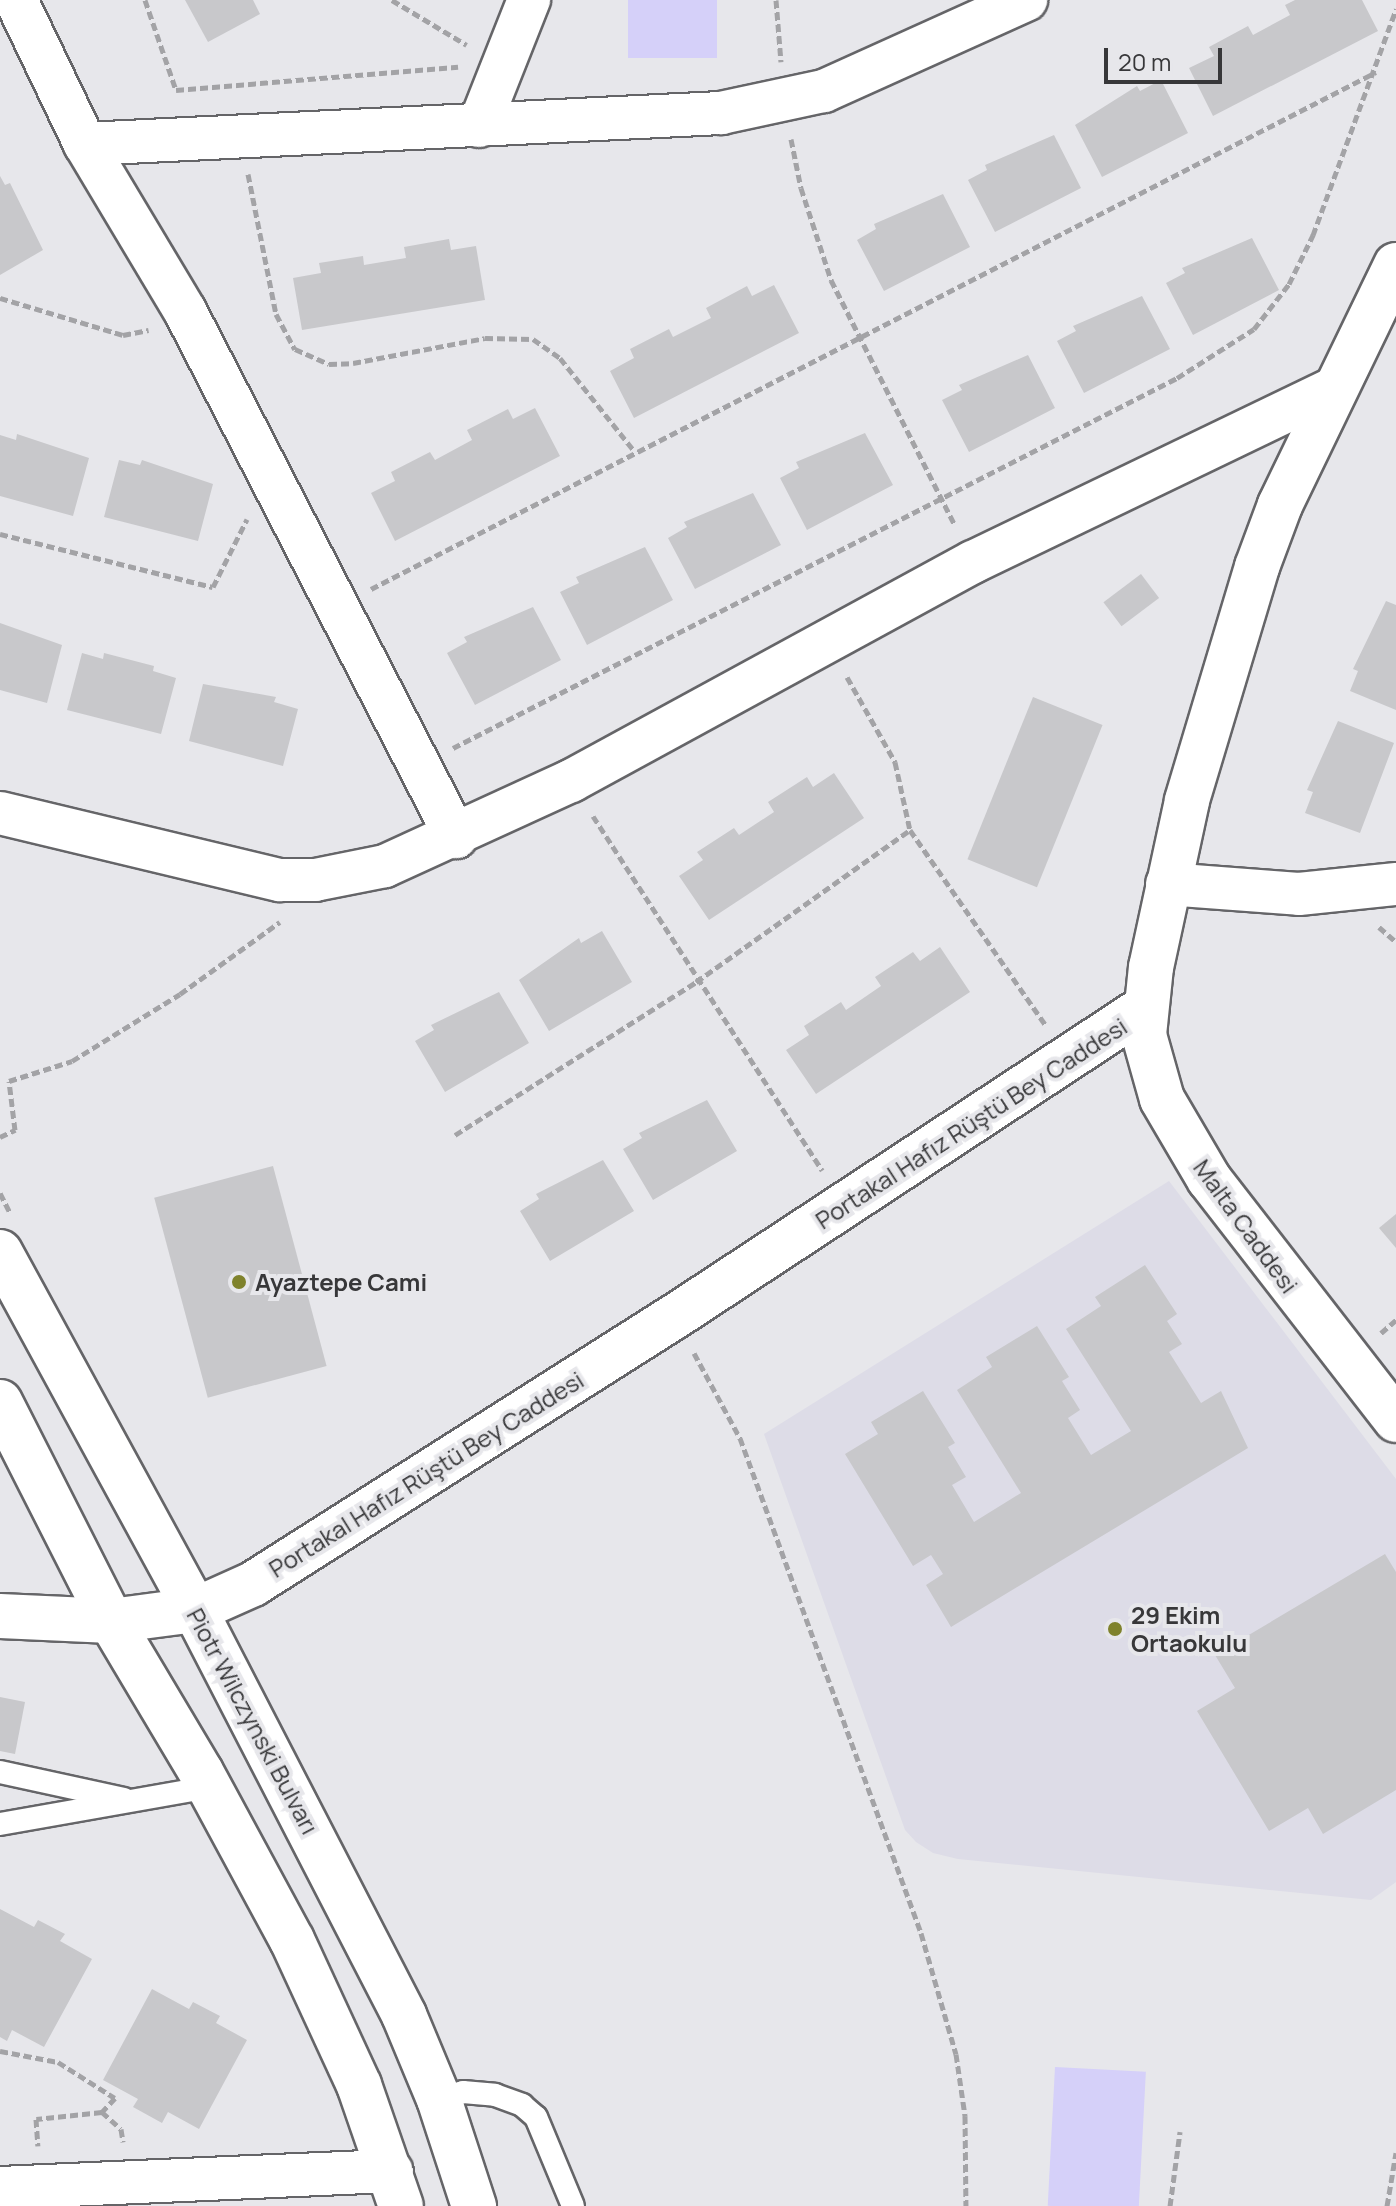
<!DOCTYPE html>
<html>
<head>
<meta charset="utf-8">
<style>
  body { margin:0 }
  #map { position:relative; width:1396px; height:2206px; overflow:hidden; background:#e7e7eb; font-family:Manrope,sans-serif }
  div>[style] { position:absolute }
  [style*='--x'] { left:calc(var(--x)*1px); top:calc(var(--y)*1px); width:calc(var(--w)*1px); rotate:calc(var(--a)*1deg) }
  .built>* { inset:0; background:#dddce7 }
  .green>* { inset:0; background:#d5d0f9; transform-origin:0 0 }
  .building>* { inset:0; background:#c8c8cb; transform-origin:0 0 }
  .path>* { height:5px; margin-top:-2.5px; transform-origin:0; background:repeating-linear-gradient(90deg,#a3a3a6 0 8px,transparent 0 12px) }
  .roads { filter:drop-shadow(2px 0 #656568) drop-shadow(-2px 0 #656568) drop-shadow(0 2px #656568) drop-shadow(0 -2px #656568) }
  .service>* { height:22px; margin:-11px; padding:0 11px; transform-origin:11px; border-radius:11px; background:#fff }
  .minor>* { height:42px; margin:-21px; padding:0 21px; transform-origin:21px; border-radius:21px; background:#fff }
  .tertiary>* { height:44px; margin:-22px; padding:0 22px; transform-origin:22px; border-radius:22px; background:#fff }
  .secondary>* { height:44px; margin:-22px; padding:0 22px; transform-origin:22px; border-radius:22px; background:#fff }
  .primary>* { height:44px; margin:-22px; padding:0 22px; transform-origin:22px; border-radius:22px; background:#fff }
  .dots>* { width:22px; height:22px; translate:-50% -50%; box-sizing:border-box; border:4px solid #e7e7eb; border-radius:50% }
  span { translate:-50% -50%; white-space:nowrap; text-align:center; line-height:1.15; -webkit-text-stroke:8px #e7e7eb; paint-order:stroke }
  .street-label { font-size:24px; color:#373739 }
  .poi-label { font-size:24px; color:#373739; font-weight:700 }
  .left { translate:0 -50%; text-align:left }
  .scale { position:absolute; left:1104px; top:48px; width:118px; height:36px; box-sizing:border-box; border:4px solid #373739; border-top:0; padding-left:10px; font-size:24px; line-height:28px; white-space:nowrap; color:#373739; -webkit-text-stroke:6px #e7e7eb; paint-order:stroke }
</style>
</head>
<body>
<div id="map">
  <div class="built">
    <div style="clip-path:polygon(1169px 1181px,1396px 1479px,1396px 1882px,1371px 1900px,958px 1859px,933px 1853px,916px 1842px,905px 1830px,764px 1434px)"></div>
  </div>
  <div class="green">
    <div style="left:628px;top:0;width:89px;height:58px"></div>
    <div style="left:1055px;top:2067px;width:91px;height:139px;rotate:3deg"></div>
  </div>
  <div class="building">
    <div style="clip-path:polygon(185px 0,253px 0,260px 14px,208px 42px)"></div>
    <div style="clip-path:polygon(1295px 0,1362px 0,1378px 31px,1213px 116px,1189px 68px,1214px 56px,1209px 47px,1248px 26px,1253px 35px,1290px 15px,1285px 5px)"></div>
    <div style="clip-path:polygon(1161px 80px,1188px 133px,1102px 177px,1075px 125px,1137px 86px,1140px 91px)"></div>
    <div style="clip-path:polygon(1054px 135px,1081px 188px,995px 232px,968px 180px,987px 170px,985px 165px)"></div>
    <div style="clip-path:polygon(0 176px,5px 185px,10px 183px,43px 250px,0 275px)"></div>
    <div style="clip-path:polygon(943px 194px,970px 247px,884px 291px,857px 240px,876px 229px,874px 224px)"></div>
    <div style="clip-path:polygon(1252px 238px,1279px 290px,1193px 335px,1166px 283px,1185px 273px,1182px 268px)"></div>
    <div style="clip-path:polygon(449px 239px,451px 250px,476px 246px,485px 300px,302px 330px,293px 278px,321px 273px,319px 263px,363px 256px,364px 265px,406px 258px,404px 247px)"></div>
    <div style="clip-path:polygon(774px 285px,799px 333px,634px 418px,610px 371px,634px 358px,630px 349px,669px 329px,673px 337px,711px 318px,706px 308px,747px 286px,752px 296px)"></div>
    <div style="clip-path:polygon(1142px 296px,1170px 349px,1084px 393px,1057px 341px,1076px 331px,1073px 326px)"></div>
    <div style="clip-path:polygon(1028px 355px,1055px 408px,969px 452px,942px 400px,962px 390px,959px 385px)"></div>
    <div style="clip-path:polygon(535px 408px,560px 456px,395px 541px,371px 493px,395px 481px,391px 472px,430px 452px,435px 460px,472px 440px,467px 430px,508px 409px,513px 419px)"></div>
    <div style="clip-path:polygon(865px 433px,893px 485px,807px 530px,780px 478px,799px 468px,796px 462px)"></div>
    <div style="clip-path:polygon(17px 434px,89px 458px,73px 516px,0 496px,0 435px,16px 440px)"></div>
    <div style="clip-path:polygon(119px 460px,140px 465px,142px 460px,213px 484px,198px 541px,104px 517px)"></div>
    <div style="clip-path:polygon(753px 493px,781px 545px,695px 589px,668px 538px,687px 527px,684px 522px)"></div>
    <div style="clip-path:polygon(645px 547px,673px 600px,587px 645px,560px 592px,579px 583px,576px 577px)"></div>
    <div style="left:1141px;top:574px;width:30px;height:47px;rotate:53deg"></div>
    <div style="clip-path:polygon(1386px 601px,1396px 605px,1396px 710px,1350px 691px,1358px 671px,1353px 669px)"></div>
    <div style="clip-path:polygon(533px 607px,561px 660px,475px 705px,447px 653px,467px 642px,464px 637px)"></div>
    <div style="clip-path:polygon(0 623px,62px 645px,47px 703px,0 690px)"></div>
    <div style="clip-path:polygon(82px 653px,103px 659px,104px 653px,154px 666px,153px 671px,176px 678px,161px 734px,67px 710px)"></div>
    <div style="clip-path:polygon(203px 684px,276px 697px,274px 702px,298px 709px,283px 766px,189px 741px)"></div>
    <div style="left:1033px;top:697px;width:75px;height:175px;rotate:22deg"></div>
    <div style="clip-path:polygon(1338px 721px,1394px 743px,1360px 833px,1305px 813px,1313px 792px,1307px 790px)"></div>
    <div style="clip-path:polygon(834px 773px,864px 818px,709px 920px,679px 876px,703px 860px,697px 852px,734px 828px,739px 835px,774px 812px,768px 802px,807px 777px,813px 787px)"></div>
    <div style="clip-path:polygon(602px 931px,632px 982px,549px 1031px,519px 980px,579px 938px,581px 943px)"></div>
    <div style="clip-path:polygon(940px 947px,970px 992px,816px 1094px,786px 1050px,809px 1035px,804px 1026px,841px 1002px,846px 1010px,881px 986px,875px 977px,913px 952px,920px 961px)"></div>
    <div style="clip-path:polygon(499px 992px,529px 1043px,445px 1092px,415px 1041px,434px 1030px,431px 1025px)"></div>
    <div style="clip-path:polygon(707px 1100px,737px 1151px,653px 1200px,623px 1149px,642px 1138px,639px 1133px)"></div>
    <div style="clip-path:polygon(603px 1160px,634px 1211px,550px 1261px,520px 1211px,539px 1199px,536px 1194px)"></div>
    <div style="left:273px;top:1166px;width:207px;height:123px;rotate:75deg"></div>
    <div style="clip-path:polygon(1396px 1214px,1396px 1248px,1379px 1228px)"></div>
    <div style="clip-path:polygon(1145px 1265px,1177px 1314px,1167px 1321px,1182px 1344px,1169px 1352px,1201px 1403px,1221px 1391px,1248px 1448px,951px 1627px,926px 1585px,943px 1574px,931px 1555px,913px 1566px,845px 1454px,878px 1434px,871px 1422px,923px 1391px,955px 1443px,948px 1447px,966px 1477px,952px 1485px,974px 1522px,1021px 1493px,957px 1390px,992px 1367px,986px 1357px,1037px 1326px,1069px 1377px,1062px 1381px,1080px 1410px,1068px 1418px,1091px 1455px,1131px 1431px,1066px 1329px,1101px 1306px,1095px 1297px)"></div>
    <div style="clip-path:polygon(1385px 1554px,1396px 1572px,1396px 1790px,1323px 1834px,1308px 1808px,1269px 1831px,1197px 1711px,1235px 1688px,1215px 1655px)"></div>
    <div style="clip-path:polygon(0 1697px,25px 1702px,15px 1754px,0 1751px)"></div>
    <div style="clip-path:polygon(0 1909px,34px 1927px,38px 1920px,65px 1934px,60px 1941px,92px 1959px,44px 2047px,12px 2030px,7px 2041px,0 2037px)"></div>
    <div style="clip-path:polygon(152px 1989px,189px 2009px,193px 2002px,220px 2016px,216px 2023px,247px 2040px,199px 2129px,168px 2112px,162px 2123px,133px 2107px,138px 2099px,103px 2080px)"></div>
  </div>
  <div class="path">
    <div style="--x:145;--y:0;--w:95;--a:71"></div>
    <div style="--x:176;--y:90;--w:283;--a:-4.7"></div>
    <div style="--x:392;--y:0;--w:87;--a:31"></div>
    <div style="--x:776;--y:0;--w:62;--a:85.4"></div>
    <div style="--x:791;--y:139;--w:50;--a:78.5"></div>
    <div style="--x:801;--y:188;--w:97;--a:71.9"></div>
    <div style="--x:831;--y:280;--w:275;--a:63.2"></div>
    <div style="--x:248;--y:174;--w:143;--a:78.7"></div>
    <div style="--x:276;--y:314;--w:40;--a:62"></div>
    <div style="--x:295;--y:349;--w:37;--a:24"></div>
    <div style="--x:329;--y:364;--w:24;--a:-2"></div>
    <div style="--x:353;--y:363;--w:134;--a:-10.7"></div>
    <div style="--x:485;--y:338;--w:48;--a:1.2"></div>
    <div style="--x:533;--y:339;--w:33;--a:35"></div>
    <div style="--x:560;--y:358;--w:120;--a:51.4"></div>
    <div style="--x:0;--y:298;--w:128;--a:16.7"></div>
    <div style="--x:123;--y:335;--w:26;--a:-11"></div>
    <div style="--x:0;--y:534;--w:219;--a:14"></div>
    <div style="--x:213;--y:587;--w:76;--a:-63.4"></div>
    <div style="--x:371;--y:589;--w:1130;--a:-27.22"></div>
    <div style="--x:847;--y:677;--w:98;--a:60.5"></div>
    <div style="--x:895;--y:762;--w:70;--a:77.6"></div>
    <div style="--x:453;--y:748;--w:813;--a:-27.07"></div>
    <div style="--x:1177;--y:378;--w:91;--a:-32.5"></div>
    <div style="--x:1254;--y:329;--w:57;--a:-52.1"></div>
    <div style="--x:1289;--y:284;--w:55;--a:-63.9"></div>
    <div style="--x:1313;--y:235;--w:241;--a:-69.8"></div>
    <div style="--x:593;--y:816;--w:422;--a:57.1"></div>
    <div style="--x:1379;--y:927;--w:23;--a:41"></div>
    <div style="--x:455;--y:1135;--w:285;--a:-32.4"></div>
    <div style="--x:696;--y:982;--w:262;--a:-35.4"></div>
    <div style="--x:910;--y:830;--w:239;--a:55.2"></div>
    <div style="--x:0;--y:1137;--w:17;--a:-25"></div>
    <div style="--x:15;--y:1130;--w:49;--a:-97"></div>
    <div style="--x:9;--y:1081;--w:66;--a:-17.6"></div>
    <div style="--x:72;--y:1061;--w:127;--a:-31.8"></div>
    <div style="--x:180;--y:994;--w:123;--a:-35.8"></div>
    <div style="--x:0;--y:1193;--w:22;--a:63"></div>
    <div style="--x:1381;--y:1333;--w:20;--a:-41"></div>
    <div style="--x:694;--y:1353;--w:97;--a:61.6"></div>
    <div style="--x:740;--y:1438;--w:527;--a:69.91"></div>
    <div style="--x:921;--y:1933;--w:126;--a:73.9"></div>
    <div style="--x:956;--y:2054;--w:63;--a:81.7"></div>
    <div style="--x:965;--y:2116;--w:90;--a:89.4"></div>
    <div style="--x:0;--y:2051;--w:59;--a:10.7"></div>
    <div style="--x:58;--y:2062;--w:67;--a:32.3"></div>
    <div style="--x:115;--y:2098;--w:19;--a:133"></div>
    <div style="--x:102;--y:2112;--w:66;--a:173.9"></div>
    <div style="--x:36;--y:2119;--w:27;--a:86"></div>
    <div style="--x:102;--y:2112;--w:25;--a:42"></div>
    <div style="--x:121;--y:2129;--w:13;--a:81"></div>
    <div style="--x:1170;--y:2206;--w:75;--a:-82.3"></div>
    <div style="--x:1387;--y:2206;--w:54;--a:-80.4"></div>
  </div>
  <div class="roads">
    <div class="service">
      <div style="--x:0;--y:1772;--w:127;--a:12.3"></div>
      <div style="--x:0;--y:1824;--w:213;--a:-10"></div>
      <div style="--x:439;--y:2099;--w:25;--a:-16"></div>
      <div style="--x:463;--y:2092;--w:32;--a:5"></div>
      <div style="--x:495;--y:2095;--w:29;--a:20"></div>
      <div style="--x:522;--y:2105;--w:18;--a:41"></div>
      <div style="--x:536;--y:2117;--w:96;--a:67.4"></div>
    </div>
    <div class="minor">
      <div style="--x:16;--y:0;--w:160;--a:64.4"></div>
      <div style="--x:85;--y:144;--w:637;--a:-2.79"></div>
      <div style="--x:721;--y:113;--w:105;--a:-12.1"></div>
      <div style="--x:824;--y:91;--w:222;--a:-24.3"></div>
      <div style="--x:479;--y:126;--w:136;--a:-68.4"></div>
      <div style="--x:85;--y:144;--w:195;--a:59.1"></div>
      <div style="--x:185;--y:311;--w:592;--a:62.74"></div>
      <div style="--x:0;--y:813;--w:288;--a:13.5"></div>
      <div style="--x:280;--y:880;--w:35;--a:0"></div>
      <div style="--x:315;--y:880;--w:71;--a:-11.3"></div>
      <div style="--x:385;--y:866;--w:205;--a:-24.6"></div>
      <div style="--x:571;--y:781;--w:458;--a:-28.6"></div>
      <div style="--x:973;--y:562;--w:404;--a:-25.7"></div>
      <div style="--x:1167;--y:884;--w:132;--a:4.3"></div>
      <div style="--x:1299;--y:894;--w:98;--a:-5.9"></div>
      <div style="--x:0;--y:2188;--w:392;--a:-2.5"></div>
    </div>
    <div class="tertiary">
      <div style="--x:0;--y:1616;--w:111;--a:2.6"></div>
      <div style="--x:111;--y:1621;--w:85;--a:-7.5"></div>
      <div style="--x:195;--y:1610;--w:64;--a:-24.1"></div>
    </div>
    <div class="secondary">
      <div style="--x:1396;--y:265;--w:267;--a:115.8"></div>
      <div style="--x:1280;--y:505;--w:66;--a:110.4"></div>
      <div style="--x:1257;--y:567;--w:244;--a:106.7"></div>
      <div style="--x:1187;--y:801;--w:170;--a:102.2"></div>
      <div style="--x:1151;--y:967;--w:68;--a:95.9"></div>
      <div style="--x:1144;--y:1035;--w:66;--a:74.3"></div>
      <div style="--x:1162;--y:1099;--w:93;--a:59.6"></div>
      <div style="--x:1209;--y:1179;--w:305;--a:52.2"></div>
      <div style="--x:253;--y:1584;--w:499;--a:-32.4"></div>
      <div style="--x:674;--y:1317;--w:562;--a:-33.32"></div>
    </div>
    <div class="primary">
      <div style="--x:0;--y:1252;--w:408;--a:61.4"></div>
      <div style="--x:195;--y:1610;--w:456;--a:62.7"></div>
      <div style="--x:404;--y:2015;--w:91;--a:67.4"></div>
      <div style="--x:439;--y:2099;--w:113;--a:71.9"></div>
      <div style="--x:0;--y:1402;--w:246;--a:63.1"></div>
      <div style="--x:111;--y:1621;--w:176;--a:59.2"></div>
      <div style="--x:201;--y:1772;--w:191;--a:61.6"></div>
      <div style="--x:292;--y:1940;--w:160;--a:65.2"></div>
      <div style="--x:359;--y:2085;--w:128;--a:70.9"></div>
    </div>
  </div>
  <div class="dots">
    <div style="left:239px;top:1282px;background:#7f822c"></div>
    <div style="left:1115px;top:1629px;background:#7f822c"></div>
  </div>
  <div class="street-label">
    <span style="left:971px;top:1123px;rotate:-33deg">Portakal Hafız Rüştü Bey Caddesi</span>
    <span style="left:1246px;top:1226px;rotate:54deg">Malta Caddesi</span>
    <span style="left:426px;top:1474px;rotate:-32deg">Portakal Hafız Rüştü Bey Caddesi</span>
    <span style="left:253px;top:1721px;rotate:62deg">Piotr Wilczynski Bulvarı</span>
  </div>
  <div class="poi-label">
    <span class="left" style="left:255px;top:1282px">Ayaztepe Cami</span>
    <span class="left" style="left:1131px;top:1629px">29 Ekim<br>Ortaokulu</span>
  </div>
  <div class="scale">20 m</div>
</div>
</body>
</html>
